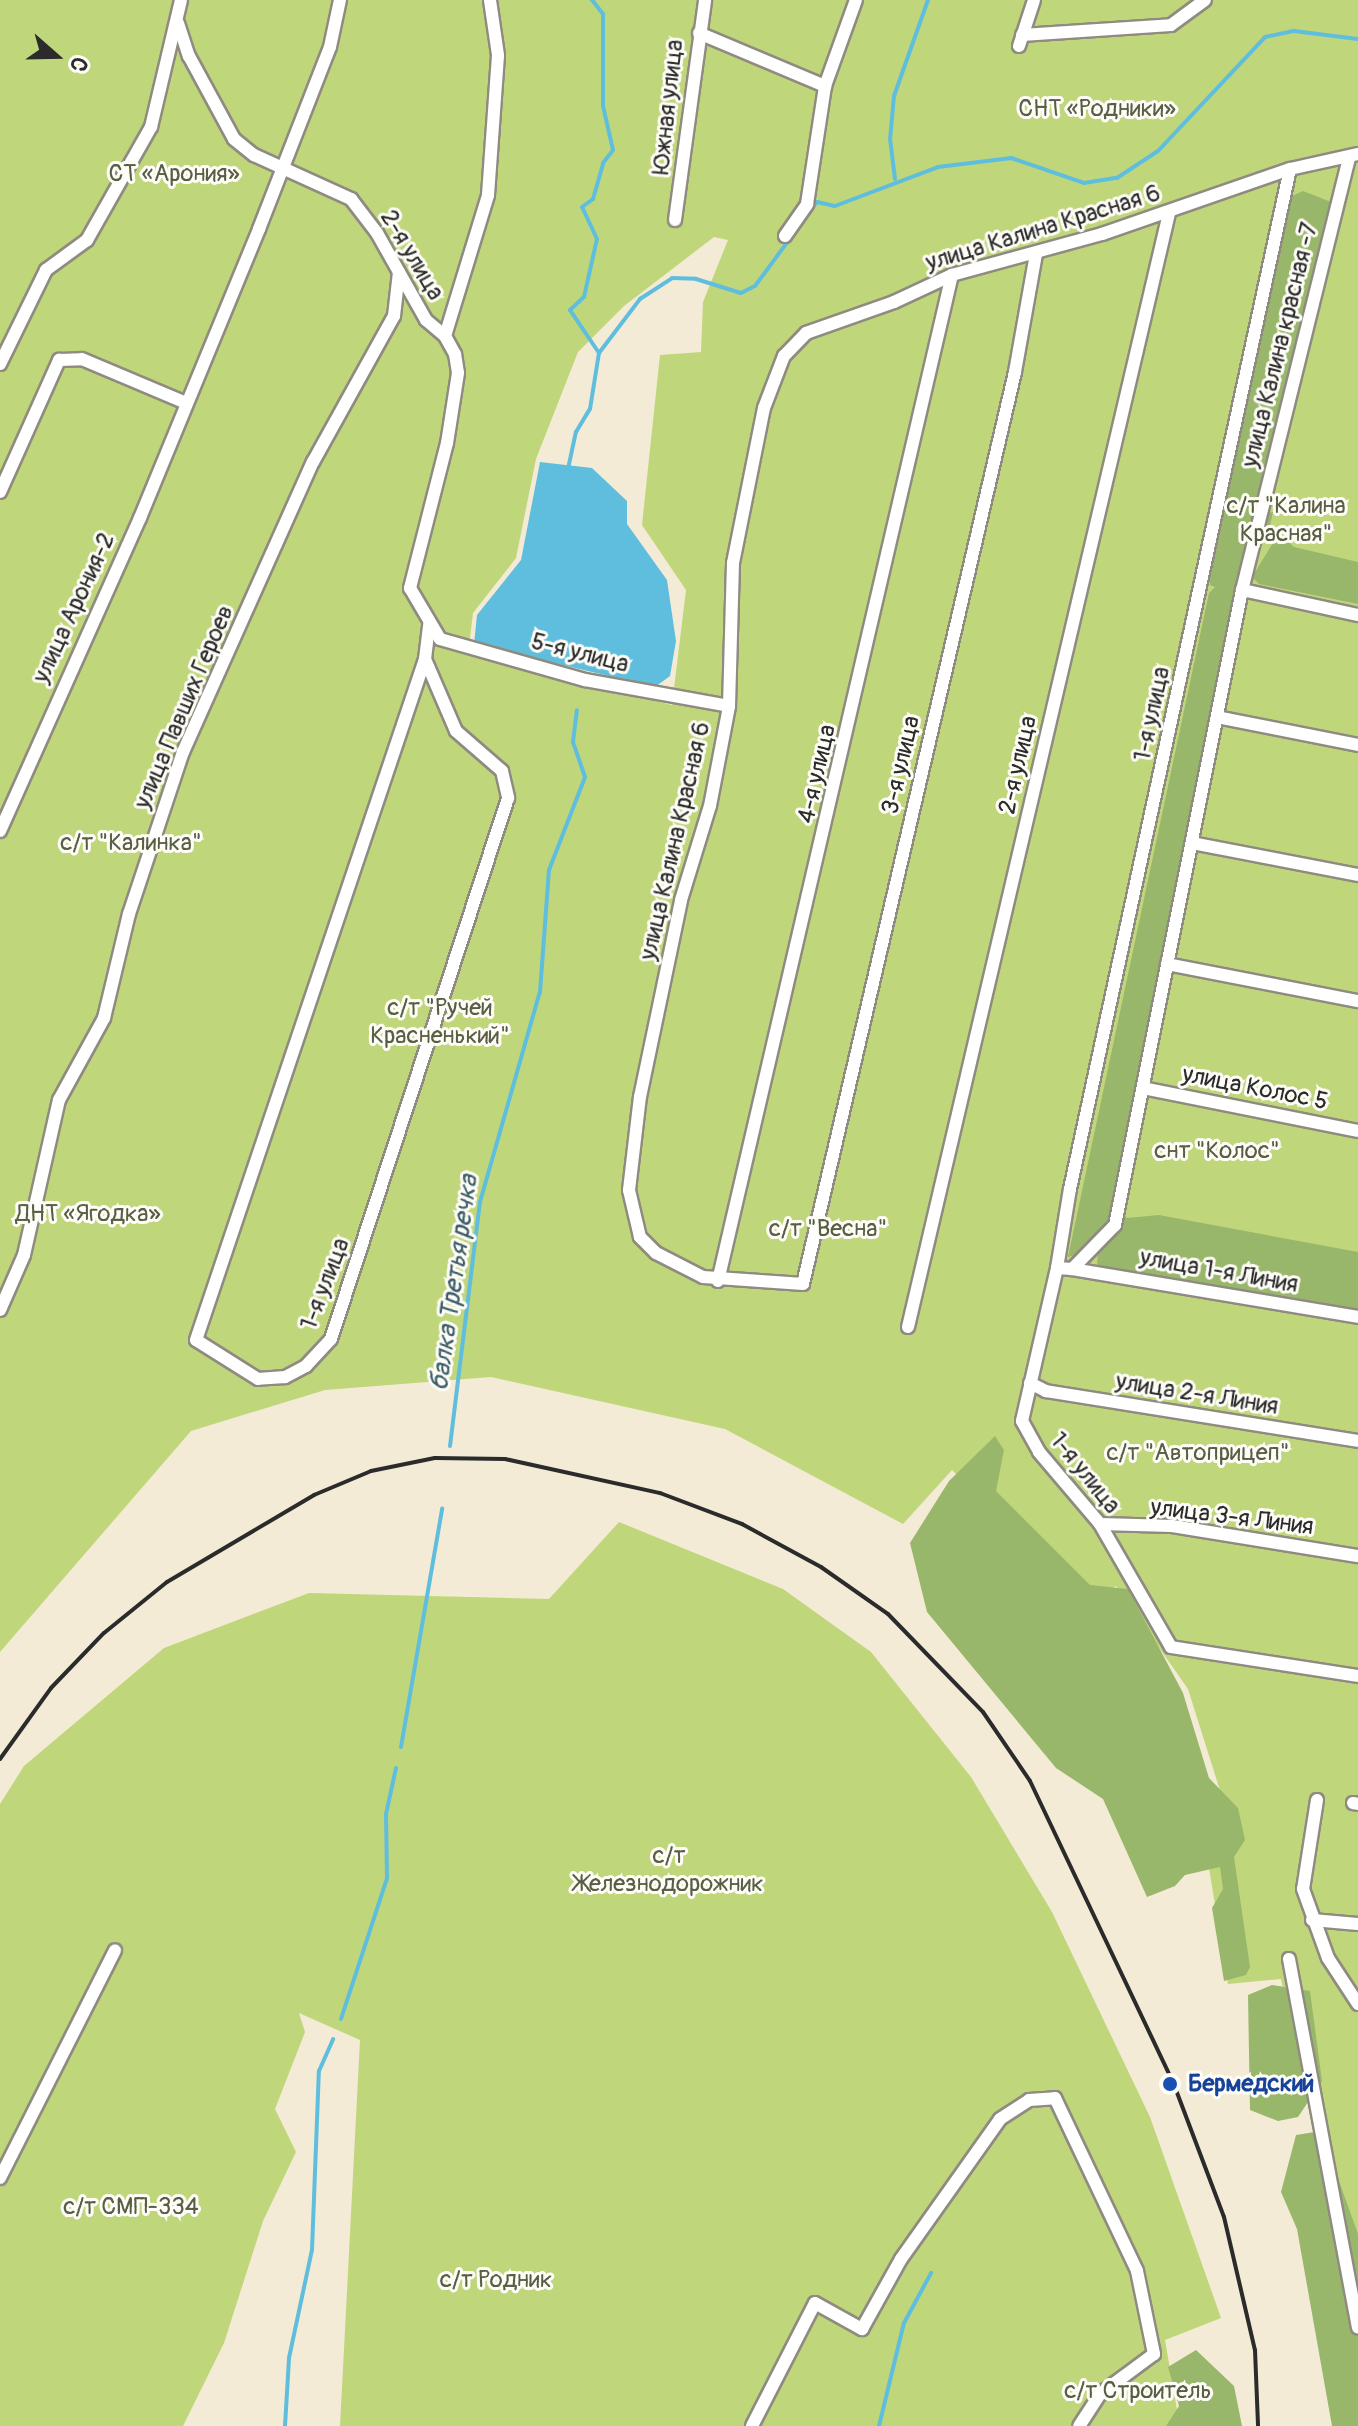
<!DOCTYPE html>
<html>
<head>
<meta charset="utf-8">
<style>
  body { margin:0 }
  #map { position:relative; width:1358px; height:2426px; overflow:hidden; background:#f3ebd6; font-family:Pangolin,sans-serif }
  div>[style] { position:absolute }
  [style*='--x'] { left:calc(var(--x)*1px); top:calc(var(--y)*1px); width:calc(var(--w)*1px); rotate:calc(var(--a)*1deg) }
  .green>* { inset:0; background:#c0d67b }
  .forest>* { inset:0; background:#98b76b }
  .water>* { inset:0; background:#5fbedd }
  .stream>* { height:4px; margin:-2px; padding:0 2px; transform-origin:2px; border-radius:2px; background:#5fbedd }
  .roads { filter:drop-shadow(2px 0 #8f8b80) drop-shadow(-2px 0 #8f8b80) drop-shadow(0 2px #8f8b80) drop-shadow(0 -2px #8f8b80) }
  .minor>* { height:12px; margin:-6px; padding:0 6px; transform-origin:6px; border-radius:6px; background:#fff }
  .rail>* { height:4px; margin:-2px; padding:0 2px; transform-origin:2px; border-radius:2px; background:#2b2b2b }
  .dots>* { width:22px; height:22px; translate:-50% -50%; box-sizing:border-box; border:4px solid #fdfcf7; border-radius:50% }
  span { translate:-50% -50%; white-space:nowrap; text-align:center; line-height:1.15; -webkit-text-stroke:6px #fdfcf7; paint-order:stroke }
  .street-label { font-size:24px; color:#2b2b2b }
  .park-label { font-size:24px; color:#585e43 }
  .transit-label { font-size:24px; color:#164399; font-weight:700 }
  .left { translate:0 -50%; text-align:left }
  .water-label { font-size:26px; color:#3d5e69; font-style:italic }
  .north { position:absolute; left:16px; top:16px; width:80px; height:80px; -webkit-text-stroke:6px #fdfcf7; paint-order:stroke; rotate:110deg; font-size:22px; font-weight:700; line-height:32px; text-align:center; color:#2b2b2b }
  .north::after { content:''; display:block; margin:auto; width:28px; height:36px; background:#2b2b2b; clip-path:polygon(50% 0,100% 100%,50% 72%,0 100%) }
</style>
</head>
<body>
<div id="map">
  <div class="green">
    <div style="clip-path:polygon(evenodd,0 0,1358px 0,1358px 2340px,1281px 1979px,1228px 1984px,1209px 1868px,1229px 1819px,1188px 1689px,1116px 1586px,1086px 1608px,952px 1470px,903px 1524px,725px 1429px,491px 1377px,325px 1390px,191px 1431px,0 1652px,0 0,714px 237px,728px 240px,703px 302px,701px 352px,660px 355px,642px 525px,686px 590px,672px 705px,468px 654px,473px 613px,516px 558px,536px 459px,578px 352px,624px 306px,714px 237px)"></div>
    <div style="clip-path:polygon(619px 1522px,783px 1589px,871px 1652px,971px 1777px,1052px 1912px,1150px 2117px,1221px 2318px,1165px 2340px,1177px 2410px,1175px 2426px,340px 2426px,360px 2040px,299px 2013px,305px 2032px,275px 2109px,296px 2152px,263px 2221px,224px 2343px,183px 2426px,0 2426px,0 1804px,24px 1766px,164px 1648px,309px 1593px,549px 1599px)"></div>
  </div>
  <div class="forest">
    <div style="clip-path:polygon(1303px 191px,1331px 202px,1259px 501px,1266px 513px,1273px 512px,1268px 535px,1237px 587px,1117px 1206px,1127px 1218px,1159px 1215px,1358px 1252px,1358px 1312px,1097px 1266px,1098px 1249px,1068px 1257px,1209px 593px,1215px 587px,1210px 585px,1210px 575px,1290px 197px)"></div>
    <div style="clip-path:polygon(1279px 533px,1294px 547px,1358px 562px,1358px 604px,1259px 584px,1252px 577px)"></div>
    <div style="clip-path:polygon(995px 1436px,1004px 1450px,996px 1491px,1090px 1585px,1128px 1589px,1183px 1693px,1209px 1778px,1238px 1808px,1245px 1840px,1234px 1857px,1250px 1967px,1246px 1975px,1224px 1981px,1212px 1908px,1223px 1889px,1220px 1867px,1185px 1875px,1175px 1886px,1147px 1897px,1103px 1799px,1056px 1768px,927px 1612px,910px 1543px,949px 1481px)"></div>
    <div style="clip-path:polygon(1272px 1985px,1310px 1991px,1322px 2081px,1298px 2117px,1278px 2121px,1250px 2110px,1248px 1995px)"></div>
    <div style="clip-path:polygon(1321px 2131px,1358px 2234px,1358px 2426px,1332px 2426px,1297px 2229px,1281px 2192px,1296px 2135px)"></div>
    <div style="clip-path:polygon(1196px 2350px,1234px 2386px,1242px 2426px,1166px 2426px,1179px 2406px,1168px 2367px)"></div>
  </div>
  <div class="water">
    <div style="clip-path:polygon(540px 462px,592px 468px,627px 501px,627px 524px,667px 580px,676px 641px,670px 676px,655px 687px,474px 644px,477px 615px,521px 560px)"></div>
  </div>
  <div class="stream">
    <div style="--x:895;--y:179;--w:39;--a:-97"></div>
    <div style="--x:890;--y:140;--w:44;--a:-84.8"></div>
    <div style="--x:894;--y:96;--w:102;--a:-70.5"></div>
    <div style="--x:599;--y:353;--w:68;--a:-52.8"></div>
    <div style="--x:640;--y:299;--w:38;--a:-33"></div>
    <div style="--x:672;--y:278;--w:24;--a:2"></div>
    <div style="--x:696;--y:279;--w:47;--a:17.3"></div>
    <div style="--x:741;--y:293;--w:16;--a:-27"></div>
    <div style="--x:755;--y:286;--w:104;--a:-53.6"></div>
    <div style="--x:817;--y:202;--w:18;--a:13"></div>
    <div style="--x:835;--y:206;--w:110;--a:-20.7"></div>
    <div style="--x:938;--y:167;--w:74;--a:-7"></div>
    <div style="--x:1011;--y:158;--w:77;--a:18.9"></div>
    <div style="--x:1084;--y:183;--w:33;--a:-9"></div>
    <div style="--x:1117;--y:178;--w:49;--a:-33.4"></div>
    <div style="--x:1158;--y:151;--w:156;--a:-46.8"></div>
    <div style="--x:1265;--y:37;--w:30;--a:-12"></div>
    <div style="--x:1294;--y:31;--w:64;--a:7.1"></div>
    <div style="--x:568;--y:469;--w:38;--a:-78"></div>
    <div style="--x:576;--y:432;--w:27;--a:-59"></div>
    <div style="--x:590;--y:409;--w:57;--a:-80.9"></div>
    <div style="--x:599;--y:353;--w:52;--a:-124"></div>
    <div style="--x:570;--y:310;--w:19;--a:-43"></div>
    <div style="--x:584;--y:297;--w:59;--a:-77.4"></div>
    <div style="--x:597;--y:239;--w:35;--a:-115"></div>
    <div style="--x:582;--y:207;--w:14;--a:-36"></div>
    <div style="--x:593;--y:199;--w:37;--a:-74"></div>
    <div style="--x:603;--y:163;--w:16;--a:-52"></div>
    <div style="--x:613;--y:150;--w:45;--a:-102.8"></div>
    <div style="--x:603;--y:106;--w:92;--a:-90"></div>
    <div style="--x:603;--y:14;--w:18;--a:-128"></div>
    <div style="--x:450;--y:1446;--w:246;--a:-83"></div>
    <div style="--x:480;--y:1202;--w:218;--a:-74.1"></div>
    <div style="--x:540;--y:992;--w:122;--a:-85.8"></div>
    <div style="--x:549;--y:870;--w:100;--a:-68.8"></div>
    <div style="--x:585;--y:777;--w:37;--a:-109"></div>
    <div style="--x:573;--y:742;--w:32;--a:-83"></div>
    <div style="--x:401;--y:1747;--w:242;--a:-80.2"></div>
    <div style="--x:341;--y:2019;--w:148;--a:-71.9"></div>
    <div style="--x:387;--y:1878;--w:64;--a:-90.9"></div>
    <div style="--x:386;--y:1814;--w:47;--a:-77.7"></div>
    <div style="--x:285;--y:2426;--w:68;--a:-86.6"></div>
    <div style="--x:289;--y:2358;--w:110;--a:-78"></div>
    <div style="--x:312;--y:2250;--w:179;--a:-87.8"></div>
    <div style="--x:319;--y:2071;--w:35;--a:-66"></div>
    <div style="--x:879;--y:2426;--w:106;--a:-76.4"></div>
    <div style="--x:904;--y:2323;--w:57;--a:-61.6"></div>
  </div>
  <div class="roads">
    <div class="minor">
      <div style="--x:178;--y:23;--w:35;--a:72"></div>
      <div style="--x:189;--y:56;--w:94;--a:61.5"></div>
      <div style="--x:234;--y:139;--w:26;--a:39"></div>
      <div style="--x:254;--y:155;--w:107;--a:24.4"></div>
      <div style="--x:351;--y:199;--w:43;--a:52.6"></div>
      <div style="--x:377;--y:233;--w:100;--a:60.6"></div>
      <div style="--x:426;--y:320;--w:25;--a:40"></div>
      <div style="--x:445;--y:336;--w:21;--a:61"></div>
      <div style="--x:455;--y:354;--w:19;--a:81"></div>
      <div style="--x:458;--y:373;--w:71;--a:98.9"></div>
      <div style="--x:447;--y:443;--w:150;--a:104.3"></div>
      <div style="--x:410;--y:588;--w:59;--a:59.5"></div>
      <div style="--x:440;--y:639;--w:151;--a:15.8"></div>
      <div style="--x:585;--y:680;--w:146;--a:10.2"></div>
      <div style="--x:699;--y:33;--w:137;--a:22.8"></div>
      <div style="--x:1022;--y:35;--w:149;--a:-3.8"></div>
      <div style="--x:1171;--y:25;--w:42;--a:-36.3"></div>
      <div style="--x:1019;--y:46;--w:48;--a:-71.9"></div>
      <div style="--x:1349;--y:158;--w:445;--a:103.9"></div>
      <div style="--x:1242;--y:590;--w:648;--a:101.31"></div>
      <div style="--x:1115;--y:1225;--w:62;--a:134.3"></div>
      <div style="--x:1072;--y:1269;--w:15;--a:-176"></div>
      <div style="--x:1057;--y:1268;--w:157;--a:102.9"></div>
      <div style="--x:1022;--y:1421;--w:35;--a:61"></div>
      <div style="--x:1039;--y:1452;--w:94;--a:49.7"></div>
      <div style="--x:1100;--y:1524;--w:142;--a:60"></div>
      <div style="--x:1171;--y:1647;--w:189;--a:8.8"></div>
      <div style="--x:675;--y:220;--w:222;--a:-82.2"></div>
      <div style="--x:785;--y:236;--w:39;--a:-55"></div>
      <div style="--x:807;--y:204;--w:119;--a:-81.3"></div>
      <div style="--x:825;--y:86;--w:91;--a:-70.2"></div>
      <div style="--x:1036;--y:254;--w:120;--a:100.1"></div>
      <div style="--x:1015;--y:372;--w:936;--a:103.09"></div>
      <div style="--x:803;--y:1284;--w:100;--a:-176"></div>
      <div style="--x:703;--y:1277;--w:53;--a:-152.9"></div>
      <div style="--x:656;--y:1253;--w:23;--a:-135"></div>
      <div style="--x:640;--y:1237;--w:48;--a:-103.2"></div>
      <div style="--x:629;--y:1190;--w:94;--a:-83.3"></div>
      <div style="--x:640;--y:1097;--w:201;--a:-78.2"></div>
      <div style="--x:681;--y:900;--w:98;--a:-72.9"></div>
      <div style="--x:710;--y:806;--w:102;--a:-79.2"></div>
      <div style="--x:729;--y:706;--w:143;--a:-88.4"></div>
      <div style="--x:733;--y:563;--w:158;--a:-78.7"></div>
      <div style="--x:764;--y:408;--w:56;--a:-69"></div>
      <div style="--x:784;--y:356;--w:32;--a:-46"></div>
      <div style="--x:806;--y:333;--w:93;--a:-19.4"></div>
      <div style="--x:894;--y:302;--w:64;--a:-25"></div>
      <div style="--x:952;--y:275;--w:156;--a:-15.3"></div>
      <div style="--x:1102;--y:234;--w:199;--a:-19.1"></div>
      <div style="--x:1290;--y:169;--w:70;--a:-12.4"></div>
      <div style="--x:445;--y:336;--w:147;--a:-73"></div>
      <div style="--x:488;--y:195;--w:140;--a:-85.9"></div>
      <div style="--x:498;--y:55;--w:56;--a:-98.3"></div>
      <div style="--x:0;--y:364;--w:105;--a:-63.9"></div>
      <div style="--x:46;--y:270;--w:51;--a:-36.2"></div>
      <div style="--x:87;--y:240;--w:130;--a:-60.5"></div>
      <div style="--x:151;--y:127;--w:130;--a:-76.7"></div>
      <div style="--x:0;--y:492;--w:145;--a:-65.9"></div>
      <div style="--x:59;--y:360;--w:23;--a:-2"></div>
      <div style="--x:82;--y:359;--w:111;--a:22.9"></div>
      <div style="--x:1242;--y:590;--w:119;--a:12.2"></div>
      <div style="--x:425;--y:659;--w:78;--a:66.7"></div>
      <div style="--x:456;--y:731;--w:61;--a:41"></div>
      <div style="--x:502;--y:771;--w:28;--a:77"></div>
      <div style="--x:508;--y:798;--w:569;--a:108.12"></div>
      <div style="--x:331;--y:1339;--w:37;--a:133"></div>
      <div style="--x:306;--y:1366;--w:24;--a:152"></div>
      <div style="--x:285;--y:1377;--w:27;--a:176"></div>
      <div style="--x:258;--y:1379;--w:73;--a:-147.8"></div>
      <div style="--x:196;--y:1340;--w:718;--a:-71.41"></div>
      <div style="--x:425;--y:659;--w:35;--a:-83"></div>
      <div style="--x:1217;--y:717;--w:144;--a:11.2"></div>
      <div style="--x:0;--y:831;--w:343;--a:-65.9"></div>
      <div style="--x:140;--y:518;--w:313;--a:-67.6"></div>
      <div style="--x:259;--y:229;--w:195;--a:-68.7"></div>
      <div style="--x:330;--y:47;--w:48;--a:-78"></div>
      <div style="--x:1192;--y:843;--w:169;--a:10.9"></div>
      <div style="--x:1167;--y:964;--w:195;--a:11"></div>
      <div style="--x:1143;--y:1088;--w:219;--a:11.3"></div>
      <div style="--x:1057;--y:1268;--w:80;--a:-80.7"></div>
      <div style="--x:1070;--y:1189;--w:1043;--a:-77.83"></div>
      <div style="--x:1072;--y:1269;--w:290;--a:9.5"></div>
      <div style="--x:718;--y:1281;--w:1033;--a:-76.91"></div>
      <div style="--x:0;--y:1310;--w:60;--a:-66.4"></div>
      <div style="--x:24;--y:1255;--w:159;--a:-77.3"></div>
      <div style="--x:59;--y:1100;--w:94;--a:-61.2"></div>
      <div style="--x:104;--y:1018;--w:107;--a:-76.5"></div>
      <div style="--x:129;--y:914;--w:171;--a:-71.6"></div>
      <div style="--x:183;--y:752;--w:318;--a:-65.9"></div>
      <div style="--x:313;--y:462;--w:167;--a:-61"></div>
      <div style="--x:394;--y:316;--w:44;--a:-83.5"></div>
      <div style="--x:908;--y:1327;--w:1144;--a:-76.81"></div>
      <div style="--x:1030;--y:1383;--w:18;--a:27"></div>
      <div style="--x:1046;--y:1391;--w:316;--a:9.1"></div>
      <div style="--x:1100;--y:1524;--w:72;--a:1.6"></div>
      <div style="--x:1172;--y:1526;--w:188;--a:9.2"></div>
      <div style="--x:1317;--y:1800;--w:90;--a:98.9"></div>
      <div style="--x:1303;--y:1889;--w:73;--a:70.1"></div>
      <div style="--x:1328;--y:1958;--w:55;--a:56.9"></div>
      <div style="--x:1353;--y:1803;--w:5;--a:11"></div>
      <div style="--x:1312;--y:1920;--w:46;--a:5"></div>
      <div style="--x:1289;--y:1959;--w:375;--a:79.4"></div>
      <div style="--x:0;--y:2178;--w:255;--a:-63.2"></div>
      <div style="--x:752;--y:2426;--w:138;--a:-62.9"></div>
      <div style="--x:815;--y:2303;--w:54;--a:29"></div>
      <div style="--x:862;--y:2329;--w:80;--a:-60.9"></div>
      <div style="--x:901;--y:2259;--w:171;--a:-54.7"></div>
      <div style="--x:1000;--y:2119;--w:35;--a:-33"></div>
      <div style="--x:1029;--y:2100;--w:26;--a:-4"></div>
      <div style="--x:1055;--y:2098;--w:191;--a:64.6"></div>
      <div style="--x:1137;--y:2271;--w:85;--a:78.4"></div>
      <div style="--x:1154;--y:2354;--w:67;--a:143.5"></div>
      <div style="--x:1100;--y:2394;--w:38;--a:123"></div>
    </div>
  </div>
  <div class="rail">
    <div style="--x:0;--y:1759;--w:87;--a:-54.3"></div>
    <div style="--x:51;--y:1688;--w:76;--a:-46.1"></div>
    <div style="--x:104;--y:1633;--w:81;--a:-39"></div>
    <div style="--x:167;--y:1582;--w:171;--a:-30.6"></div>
    <div style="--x:314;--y:1495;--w:62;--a:-22.8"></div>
    <div style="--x:371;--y:1471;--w:65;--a:-11.5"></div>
    <div style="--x:435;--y:1458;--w:70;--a:0.8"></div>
    <div style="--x:505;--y:1459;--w:159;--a:12.4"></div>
    <div style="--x:660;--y:1493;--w:88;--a:20.7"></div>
    <div style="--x:742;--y:1524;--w:90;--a:28.6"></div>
    <div style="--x:821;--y:1567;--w:82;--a:35"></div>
    <div style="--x:888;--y:1614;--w:136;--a:45.9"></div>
    <div style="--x:983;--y:1712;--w:83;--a:55.7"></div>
    <div style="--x:1030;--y:1781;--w:333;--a:64.6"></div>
    <div style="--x:1173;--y:2082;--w:144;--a:69.3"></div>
    <div style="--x:1224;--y:2217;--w:137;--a:76.9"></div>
    <div style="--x:1255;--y:2350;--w:76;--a:87.7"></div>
  </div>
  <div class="dots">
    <div style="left:1170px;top:2084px;background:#1a4fb4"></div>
  </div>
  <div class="street-label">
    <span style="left:668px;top:107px;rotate:-84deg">Южная улица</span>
    <span style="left:1043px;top:228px;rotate:-17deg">улица Калина Красная 6</span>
    <span style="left:412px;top:255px;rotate:59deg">2-я улица</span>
    <span style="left:1280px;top:345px;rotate:-76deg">улица Калина красная -7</span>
    <span style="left:74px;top:608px;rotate:-65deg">улица Арония-2</span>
    <span style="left:580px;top:653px;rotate:14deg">5-я улица</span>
    <span style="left:184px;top:707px;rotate:-67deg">улица Павших Героев</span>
    <span style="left:1152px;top:714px;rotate:-78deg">1-я улица</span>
    <span style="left:901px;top:765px;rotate:-77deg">3-я улица</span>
    <span style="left:1018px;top:765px;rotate:-77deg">2-я улица</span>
    <span style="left:817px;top:774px;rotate:-77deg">4-я улица</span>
    <span style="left:675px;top:841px;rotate:-77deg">улица Калина Красная 6</span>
    <span style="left:1255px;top:1088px;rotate:11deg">улица Колос 5</span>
    <span style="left:1219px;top:1271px;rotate:10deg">улица 1-я Линия</span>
    <span style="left:325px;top:1284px;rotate:-69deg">1-я улица</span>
    <span style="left:1197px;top:1394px;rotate:9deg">улица 2-я Линия</span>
    <span style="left:1085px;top:1473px;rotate:51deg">1-я улица</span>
    <span style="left:1232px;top:1517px;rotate:7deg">улица 3-я Линия</span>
  </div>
  <div class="park-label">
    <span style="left:1097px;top:109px">СНТ «Родники»</span>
    <span style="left:174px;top:174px">СТ «Арония»</span>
    <span style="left:1286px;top:520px">с/т "Калина<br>Красная"</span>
    <span style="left:131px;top:843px">с/т "Калинка"</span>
    <span style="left:440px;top:1022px">с/т "Ручей<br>Красненький"</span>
    <span style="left:1217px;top:1151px">снт "Колос"</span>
    <span style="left:88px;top:1214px">ДНТ «Ягодка»</span>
    <span style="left:828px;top:1229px">с/т "Весна"</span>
    <span style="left:1198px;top:1453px">с/т "Автоприцеп"</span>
    <span style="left:669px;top:1870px">с/т<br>Железнодорожник</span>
    <span style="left:131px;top:2207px">с/т СМП-334</span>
    <span style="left:496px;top:2280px">с/т Родник</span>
    <span style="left:1138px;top:2391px">с/т Строитель</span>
  </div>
  <div class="transit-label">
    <span class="left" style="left:1188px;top:2084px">Бермедский</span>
  </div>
  <div class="water-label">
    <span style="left:455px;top:1283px;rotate:-82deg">балка Третья речка</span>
  </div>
  <div class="north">С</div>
</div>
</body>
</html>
